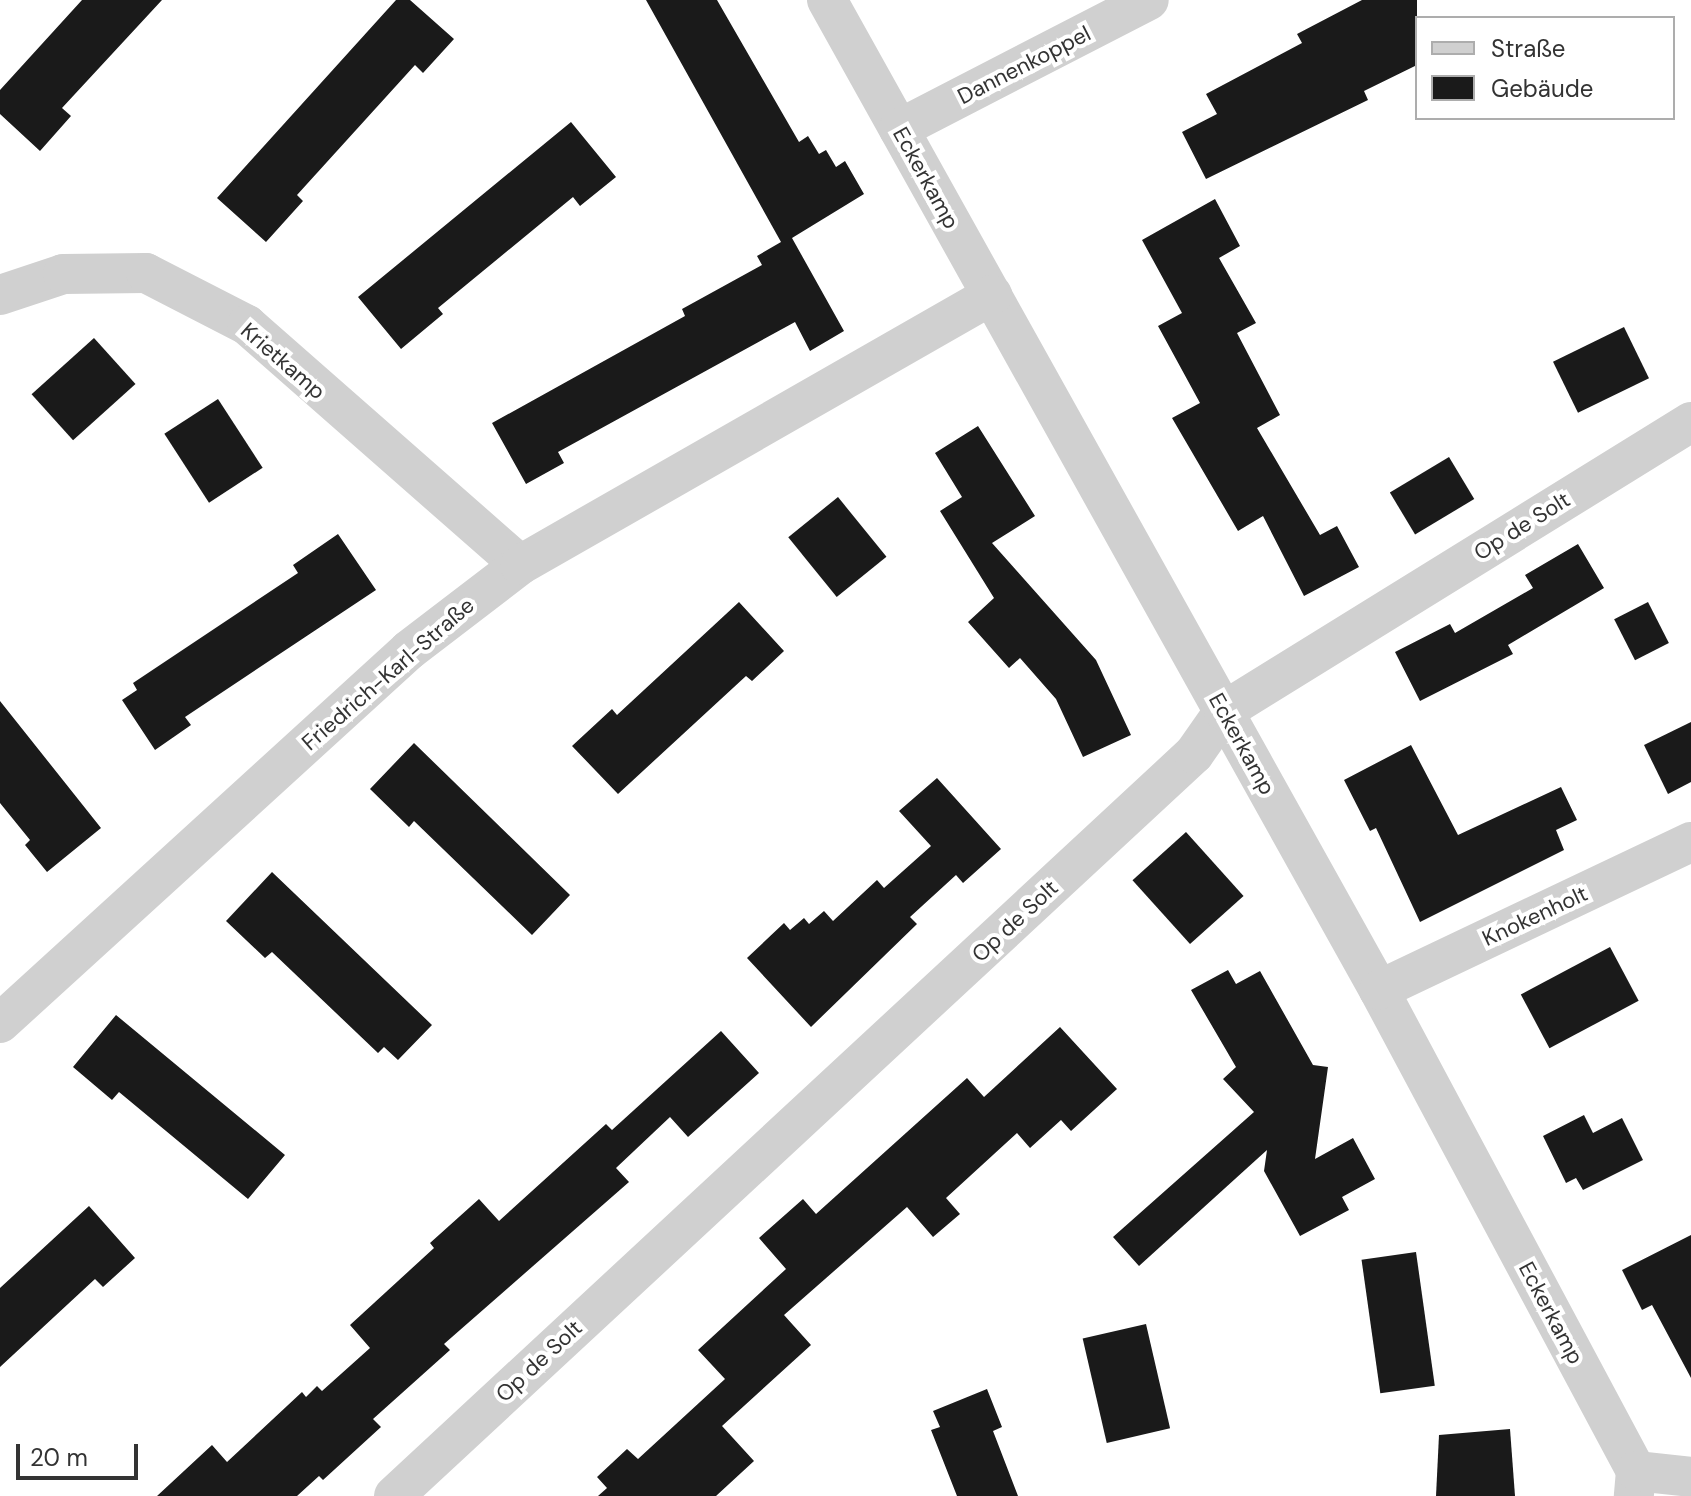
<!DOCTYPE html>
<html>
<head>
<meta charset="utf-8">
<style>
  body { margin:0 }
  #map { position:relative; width:1691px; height:1496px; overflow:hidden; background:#fff; font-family:"DM Sans",sans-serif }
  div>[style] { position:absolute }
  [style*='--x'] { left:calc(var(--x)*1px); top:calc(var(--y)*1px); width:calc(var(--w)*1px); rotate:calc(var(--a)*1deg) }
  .building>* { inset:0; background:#1a1a1a; transform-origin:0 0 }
  .street>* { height:40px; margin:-20px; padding:0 20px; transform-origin:20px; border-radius:20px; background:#d0d0d0 }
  span { translate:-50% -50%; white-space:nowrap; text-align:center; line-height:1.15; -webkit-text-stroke:8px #fff; paint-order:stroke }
  .street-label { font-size:22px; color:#333 }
  .legend { position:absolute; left:1415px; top:16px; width:260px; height:104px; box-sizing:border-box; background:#fff; border:2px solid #adadad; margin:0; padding:10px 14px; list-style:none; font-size:24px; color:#333 }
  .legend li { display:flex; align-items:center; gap:16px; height:40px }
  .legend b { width:40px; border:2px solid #adadad }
  .scale { position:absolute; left:16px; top:1444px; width:122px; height:36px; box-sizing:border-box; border:4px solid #333; border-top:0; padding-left:10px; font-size:24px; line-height:28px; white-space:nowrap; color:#333; -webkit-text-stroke:6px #fff; paint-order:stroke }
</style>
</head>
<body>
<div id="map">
  <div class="building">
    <div style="clip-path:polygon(82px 0,162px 0,62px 108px,71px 116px,40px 151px,0 114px,0 90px)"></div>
    <div style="clip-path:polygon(396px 0,410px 0,454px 39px,423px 73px,415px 65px,297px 195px,303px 201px,266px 242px,217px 198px)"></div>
    <div style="clip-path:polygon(646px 0,717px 0,799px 142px,808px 136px,819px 154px,826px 150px,836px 167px,845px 161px,864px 194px,792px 238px,844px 331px,810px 351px,795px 322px,558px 452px,564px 463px,526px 484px,492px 423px,685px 316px,682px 309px,762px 265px,757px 256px,781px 242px)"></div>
    <div style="clip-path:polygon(1362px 0,1417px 0,1417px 65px,1364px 91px,1368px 100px,1206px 179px,1182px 132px,1217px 114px,1206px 94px,1302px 43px,1297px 34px)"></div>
    <div style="clip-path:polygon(571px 122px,616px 177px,580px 206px,573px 197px,438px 308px,443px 314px,401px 349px,358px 297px)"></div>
    <div style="clip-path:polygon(1215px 199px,1240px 246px,1219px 258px,1256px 323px,1237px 333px,1280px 415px,1257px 428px,1320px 535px,1337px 526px,1359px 567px,1304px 596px,1263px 516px,1238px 531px,1172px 418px,1200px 403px,1158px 326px,1182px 313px,1142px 240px)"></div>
    <div style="left:1624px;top:327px;width:57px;height:79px;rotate:64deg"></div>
    <div style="left:94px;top:338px;width:62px;height:84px;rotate:48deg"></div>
    <div style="left:218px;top:399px;width:82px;height:64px;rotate:57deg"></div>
    <div style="clip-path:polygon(978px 426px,1035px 516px,992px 543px,1096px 660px,1131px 735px,1083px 757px,1056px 699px,1020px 658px,1009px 668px,968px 622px,994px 598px,940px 511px,962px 497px,935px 453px)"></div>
    <div style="left:1449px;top:457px;width:49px;height:69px;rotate:59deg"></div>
    <div style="left:838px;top:497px;width:77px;height:64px;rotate:51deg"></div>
    <div style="clip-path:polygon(338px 534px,376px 590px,185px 717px,191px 725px,155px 750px,122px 700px,137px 690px,133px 683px,298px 573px,293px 565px)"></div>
    <div style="clip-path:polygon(1578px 544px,1604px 588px,1508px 645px,1513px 654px,1420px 701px,1395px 652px,1450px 624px,1455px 633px,1533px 588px,1525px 575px)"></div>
    <div style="clip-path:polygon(739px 602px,784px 651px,752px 681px,746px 676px,618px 794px,572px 746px,612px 709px,617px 715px)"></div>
    <div style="left:1648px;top:602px;width:46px;height:38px;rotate:63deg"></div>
    <div style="clip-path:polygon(0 701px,101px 828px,47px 872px,25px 845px,30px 840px,0 803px)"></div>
    <div style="clip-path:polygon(1691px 722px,1691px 782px,1668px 794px,1644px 745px)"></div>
    <div style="clip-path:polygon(414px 743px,570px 895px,532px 935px,414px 821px,409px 827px,370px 789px)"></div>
    <div style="clip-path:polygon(1411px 745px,1458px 835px,1561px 787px,1577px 820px,1556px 830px,1564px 850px,1420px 922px,1376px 828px,1370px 831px,1344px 780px)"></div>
    <div style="clip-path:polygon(937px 778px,1001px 849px,963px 883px,956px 875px,910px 917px,917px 924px,811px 1027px,747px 958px,784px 923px,790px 930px,804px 918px,809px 924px,824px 911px,833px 921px,877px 880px,884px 888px,931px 846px,899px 811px)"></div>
    <div style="left:1186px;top:832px;width:86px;height:72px;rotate:48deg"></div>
    <div style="clip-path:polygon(272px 872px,432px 1025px,398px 1060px,384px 1047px,378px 1053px,272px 952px,265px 958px,226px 921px)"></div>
    <div style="left:1610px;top:947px;width:61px;height:101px;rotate:62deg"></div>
    <div style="clip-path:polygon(1228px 970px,1236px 984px,1260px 971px,1313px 1065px,1328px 1067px,1315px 1159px,1353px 1138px,1375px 1179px,1342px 1197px,1349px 1210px,1300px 1236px,1264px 1171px,1267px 1150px,1139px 1266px,1113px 1237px,1254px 1112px,1223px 1079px,1236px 1067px,1191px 990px)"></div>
    <div style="clip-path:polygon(116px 1015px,285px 1155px,248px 1199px,119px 1092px,112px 1100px,73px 1067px)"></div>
    <div style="clip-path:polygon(1060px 1027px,1117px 1089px,1071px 1131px,1061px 1120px,1030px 1148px,1017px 1133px,946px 1198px,960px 1214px,933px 1237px,907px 1207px,784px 1315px,811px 1345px,722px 1426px,754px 1461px,716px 1496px,598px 1496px,607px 1488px,597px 1477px,627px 1449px,638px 1459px,725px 1379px,698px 1350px,786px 1269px,759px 1238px,803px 1199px,816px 1214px,967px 1078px,984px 1097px)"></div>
    <div style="clip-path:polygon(721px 1031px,759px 1073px,688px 1137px,670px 1117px,616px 1168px,629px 1182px,444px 1344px,450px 1350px,373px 1419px,381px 1427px,323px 1480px,319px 1476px,297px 1496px,157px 1496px,212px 1445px,227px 1462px,302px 1392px,306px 1397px,317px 1386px,322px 1391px,370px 1348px,350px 1325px,434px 1248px,430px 1243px,479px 1199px,499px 1221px,606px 1124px,612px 1130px)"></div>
    <div style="clip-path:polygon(1584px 1115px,1593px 1133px,1622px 1118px,1643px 1160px,1583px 1190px,1576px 1178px,1566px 1183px,1543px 1136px)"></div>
    <div style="clip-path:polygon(89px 1206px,135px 1258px,103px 1287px,95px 1279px,0 1367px,0 1288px)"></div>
    <div style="clip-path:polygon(1691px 1235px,1691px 1378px,1652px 1305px,1642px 1310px,1622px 1270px)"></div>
    <div style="left:1416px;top:1252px;width:135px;height:55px;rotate:82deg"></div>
    <div style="left:1146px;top:1324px;width:107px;height:65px;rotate:77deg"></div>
    <div style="clip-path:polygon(987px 1389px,1002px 1427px,993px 1431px,1018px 1496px,957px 1496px,931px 1430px,940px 1427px,933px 1411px)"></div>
    <div style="clip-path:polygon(1510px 1429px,1515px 1496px,1436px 1496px,1439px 1435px)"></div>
  </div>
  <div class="street">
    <div style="--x:827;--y:0;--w:1133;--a:60.86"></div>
    <div style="--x:1379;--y:990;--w:545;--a:61.88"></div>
    <div style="--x:1636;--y:1471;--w:25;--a:95"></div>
    <div style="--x:899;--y:129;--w:281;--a:-27.3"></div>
    <div style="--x:0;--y:295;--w:66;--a:-18.4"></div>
    <div style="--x:63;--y:274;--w:83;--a:-0.7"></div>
    <div style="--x:146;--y:273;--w:114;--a:27.2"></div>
    <div style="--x:247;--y:325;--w:363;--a:41.3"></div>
    <div style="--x:1379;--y:990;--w:345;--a:-25.4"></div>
    <div style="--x:0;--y:1023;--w:554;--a:-42.36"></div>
    <div style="--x:409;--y:650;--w:140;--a:-37.4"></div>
    <div style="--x:520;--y:565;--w:544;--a:-29.77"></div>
    <div style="--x:1636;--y:1471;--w:55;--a:6.2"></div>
    <div style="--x:394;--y:1496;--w:1091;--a:-42.85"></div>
    <div style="--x:1194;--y:754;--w:52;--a:-55.1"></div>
    <div style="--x:1224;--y:711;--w:549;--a:-31.75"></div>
  </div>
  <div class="street-label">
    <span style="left:1024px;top:65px;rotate:-27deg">Dannenkoppel</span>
    <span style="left:926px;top:178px;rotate:61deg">Eckerkamp</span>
    <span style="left:283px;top:361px;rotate:41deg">Krietkamp</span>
    <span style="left:1522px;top:526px;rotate:-32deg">Op de Solt</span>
    <span style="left:388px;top:674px;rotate:-41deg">Friedrich-Karl-Straße</span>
    <span style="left:1242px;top:744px;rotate:61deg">Eckerkamp</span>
    <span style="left:1535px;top:916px;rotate:-25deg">Knokenholt</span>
    <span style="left:1015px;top:921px;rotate:-43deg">Op de Solt</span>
    <span style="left:1551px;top:1313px;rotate:62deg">Eckerkamp</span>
    <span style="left:539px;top:1361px;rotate:-43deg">Op de Solt</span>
  </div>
  <ul class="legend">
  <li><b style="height:10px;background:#d0d0d0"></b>Straße</li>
  <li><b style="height:22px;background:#1a1a1a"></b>Gebäude</li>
  </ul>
  <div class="scale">20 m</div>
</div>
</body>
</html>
